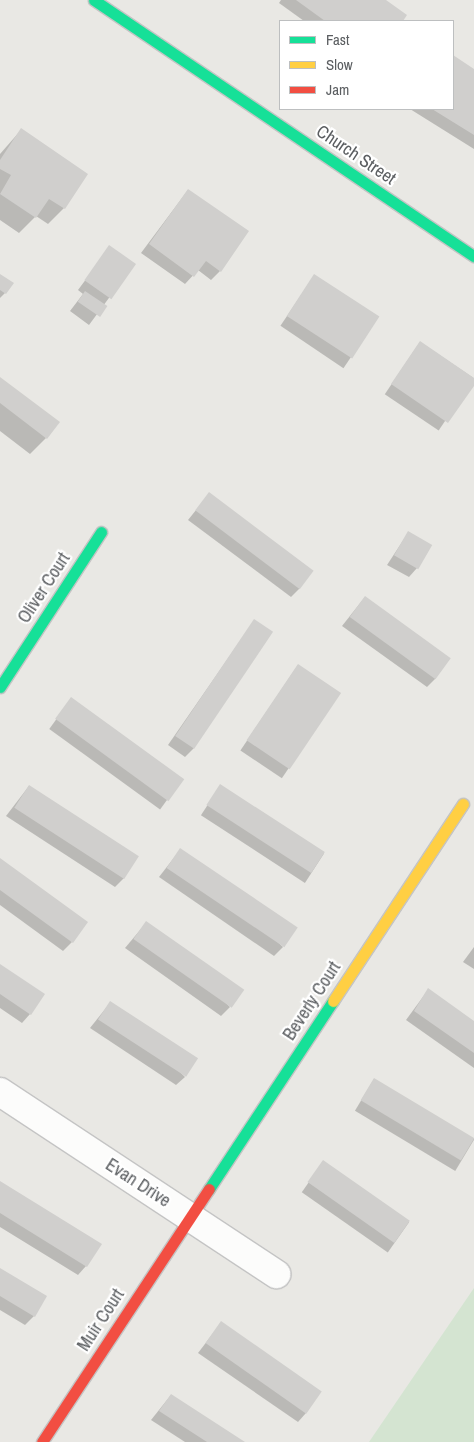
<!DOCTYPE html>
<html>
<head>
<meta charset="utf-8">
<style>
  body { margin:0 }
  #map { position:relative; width:474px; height:1442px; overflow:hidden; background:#e9e8e4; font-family:"Archivo Narrow",sans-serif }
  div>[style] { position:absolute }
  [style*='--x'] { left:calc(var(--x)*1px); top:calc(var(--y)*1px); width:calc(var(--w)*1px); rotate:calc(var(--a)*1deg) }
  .green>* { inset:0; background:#d4e4d1 }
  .shadow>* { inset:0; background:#0003; transform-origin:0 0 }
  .building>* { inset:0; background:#d0cfcd; transform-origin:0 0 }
  .roads { filter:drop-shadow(1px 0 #c4c4c4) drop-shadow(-1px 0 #c4c4c4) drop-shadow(0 1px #c4c4c4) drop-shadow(0 -1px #c4c4c4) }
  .street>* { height:28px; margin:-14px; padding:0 14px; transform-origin:14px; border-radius:14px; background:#fcfcfb }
  .fast>* { height:11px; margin:-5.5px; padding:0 5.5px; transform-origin:5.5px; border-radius:5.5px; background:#16e098 }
  .slow>* { height:11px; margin:-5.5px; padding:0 5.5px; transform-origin:5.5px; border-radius:5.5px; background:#ffcf43 }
  .jam>* { height:11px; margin:-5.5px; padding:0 5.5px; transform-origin:5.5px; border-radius:5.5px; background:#f24e42 }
  span { translate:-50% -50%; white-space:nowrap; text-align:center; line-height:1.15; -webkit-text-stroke:4.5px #fff; paint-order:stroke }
  .street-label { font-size:18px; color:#5b5e61 }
  .legend { position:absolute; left:279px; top:20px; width:175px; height:90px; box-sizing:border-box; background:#fff; border:1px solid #bdbfc0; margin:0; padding:6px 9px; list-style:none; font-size:15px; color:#5b5e61 }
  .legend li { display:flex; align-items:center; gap:10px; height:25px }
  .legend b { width:25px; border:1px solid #bdbfc0 }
</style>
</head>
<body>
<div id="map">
  <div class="green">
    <div style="clip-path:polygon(474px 1288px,474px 1442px,369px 1442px)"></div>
  </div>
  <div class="shadow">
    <div style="clip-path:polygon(281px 0,384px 0,405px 16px,401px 21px,304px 21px,279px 3px)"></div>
    <div style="clip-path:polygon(453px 57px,474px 70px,474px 149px,410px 109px,453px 109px)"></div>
    <div style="clip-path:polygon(21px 130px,64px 208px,48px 224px,36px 216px,19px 233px,0 220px,0 154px)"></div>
    <div style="clip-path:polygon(188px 190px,220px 271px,211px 280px,198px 270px,185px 284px,141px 253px)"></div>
    <div style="clip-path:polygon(110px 247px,134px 264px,89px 325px,70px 311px,83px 294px,78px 290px)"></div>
    <div style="clip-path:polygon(0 275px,5px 293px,0 298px)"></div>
    <div style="left:314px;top:276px;width:76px;height:60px;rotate:34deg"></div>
    <div style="left:420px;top:342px;width:65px;height:63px;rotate:34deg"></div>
    <div style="clip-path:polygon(0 378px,46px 438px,30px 454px,0 431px)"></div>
    <div style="clip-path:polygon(209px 494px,300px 588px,291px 597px,188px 520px)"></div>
    <div style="clip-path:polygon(408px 533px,417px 568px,409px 577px,387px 565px)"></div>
    <div style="clip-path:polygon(365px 597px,436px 678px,427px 687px,342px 626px)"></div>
    <div style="clip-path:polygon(254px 621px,194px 748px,185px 757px,168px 745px)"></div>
    <div style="left:298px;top:665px;width:50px;height:103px;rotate:34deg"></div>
    <div style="left:71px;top:699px;width:137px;height:37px;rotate:36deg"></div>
    <div style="clip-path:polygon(29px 786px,124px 878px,115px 887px,6px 816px)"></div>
    <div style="left:220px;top:786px;width:124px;height:35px;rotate:33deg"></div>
    <div style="clip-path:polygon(180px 850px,283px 947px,274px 956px,159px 877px)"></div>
    <div style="clip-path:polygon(0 860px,72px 942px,63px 951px,0 905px)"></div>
    <div style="clip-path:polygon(146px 923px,230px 1007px,221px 1016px,125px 948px)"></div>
    <div style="clip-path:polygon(474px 947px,474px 969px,463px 962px)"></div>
    <div style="clip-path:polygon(0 965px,30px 1014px,22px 1023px,0 1008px)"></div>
    <div style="clip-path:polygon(428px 990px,474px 1022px,474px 1068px,406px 1020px)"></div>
    <div style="clip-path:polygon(110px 1003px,185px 1077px,176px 1085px,90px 1028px)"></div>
    <div style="left:374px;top:1079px;width:117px;height:37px;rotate:31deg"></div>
    <div style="left:323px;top:1162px;width:105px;height:37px;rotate:35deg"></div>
    <div style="clip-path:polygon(0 1182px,86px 1266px,78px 1275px,0 1227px)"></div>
    <div style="clip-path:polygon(0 1270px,34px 1316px,25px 1325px,0 1310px)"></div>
    <div style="clip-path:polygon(221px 1323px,306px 1413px,298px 1422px,198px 1353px)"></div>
    <div style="clip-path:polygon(171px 1395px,242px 1442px,185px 1442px,151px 1420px)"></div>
  </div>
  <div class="building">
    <div style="clip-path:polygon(296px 0,386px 0,407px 15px,403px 21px,325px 21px)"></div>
    <div style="clip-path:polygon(453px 55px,474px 69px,474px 135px,432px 109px,453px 109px)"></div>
    <div style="clip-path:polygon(21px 128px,88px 174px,65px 209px,49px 199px,36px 218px,0 194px,11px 175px,0 169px,0 160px)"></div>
    <div style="clip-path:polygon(188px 189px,249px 231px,221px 272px,206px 261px,194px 277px,149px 244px)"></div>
    <div style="left:109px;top:245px;width:33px;height:43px;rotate:35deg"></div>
    <div style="clip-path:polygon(0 274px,14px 283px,6px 294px,0 290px)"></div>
    <div style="left:314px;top:274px;width:78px;height:50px;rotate:33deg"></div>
    <div style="left:85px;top:291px;width:27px;height:13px;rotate:34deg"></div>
    <div style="clip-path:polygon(420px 341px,474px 378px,474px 386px,448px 423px,391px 384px)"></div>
    <div style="clip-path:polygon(0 377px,60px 422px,47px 439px,0 403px)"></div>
    <div style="left:209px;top:492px;width:131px;height:23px;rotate:37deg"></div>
    <div style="left:408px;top:531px;width:28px;height:28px;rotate:30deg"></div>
    <div style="left:365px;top:596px;width:106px;height:26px;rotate:36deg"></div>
    <div style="left:254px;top:619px;width:23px;height:141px;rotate:34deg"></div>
    <div style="left:298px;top:664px;width:52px;height:92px;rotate:34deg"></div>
    <div style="left:71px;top:697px;width:140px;height:27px;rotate:36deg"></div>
    <div style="left:220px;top:784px;width:125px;height:25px;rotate:33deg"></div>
    <div style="left:29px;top:785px;width:131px;height:27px;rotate:33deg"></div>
    <div style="left:180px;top:848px;width:142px;height:24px;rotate:34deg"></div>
    <div style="clip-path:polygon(0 858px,88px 922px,73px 943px,0 890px)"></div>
    <div style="left:146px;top:921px;width:120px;height:22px;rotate:35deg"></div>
    <div style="clip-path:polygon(0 964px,45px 994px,31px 1015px,0 994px)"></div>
    <div style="clip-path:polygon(428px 988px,474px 1021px,474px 1053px,414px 1011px)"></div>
    <div style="left:110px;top:1001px;width:105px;height:22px;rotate:33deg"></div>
    <div style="left:374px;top:1078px;width:117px;height:26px;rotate:31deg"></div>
    <div style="left:323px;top:1160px;width:106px;height:27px;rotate:35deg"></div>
    <div style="clip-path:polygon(0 1181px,102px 1244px,87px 1267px,0 1213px)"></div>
    <div style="clip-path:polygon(0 1268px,47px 1296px,35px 1317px,0 1296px)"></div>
    <div style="left:221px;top:1321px;width:123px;height:27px;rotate:35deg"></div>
    <div style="clip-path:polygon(171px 1394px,245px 1442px,207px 1442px,159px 1411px)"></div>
  </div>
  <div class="roads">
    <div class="street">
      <div style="--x:0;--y:1092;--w:331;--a:33.4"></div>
    </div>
    <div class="fast">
      <div style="--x:94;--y:0;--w:458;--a:34"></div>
      <div style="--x:0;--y:687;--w:185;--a:-56.9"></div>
      <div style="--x:209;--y:1189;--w:225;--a:-56.6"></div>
    </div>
    <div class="slow">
      <div style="--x:333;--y:1001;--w:236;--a:-56.6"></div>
    </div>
    <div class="jam">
      <div style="--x:42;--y:1442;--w:303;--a:-56.6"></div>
    </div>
  </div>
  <div class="street-label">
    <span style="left:356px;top:155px;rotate:34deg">Church Street</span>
    <span style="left:44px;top:588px;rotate:-57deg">Oliver Court</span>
    <span style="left:312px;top:1001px;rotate:-57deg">Beverly Court</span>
    <span style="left:138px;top:1183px;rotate:33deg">Evan Drive</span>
    <span style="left:101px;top:1320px;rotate:-57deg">Muir Court</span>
  </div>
  <ul class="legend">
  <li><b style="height:6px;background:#16e098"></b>Fast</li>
  <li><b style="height:6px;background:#ffcf43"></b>Slow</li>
  <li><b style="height:6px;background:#f24e42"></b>Jam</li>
  </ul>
</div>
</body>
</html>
